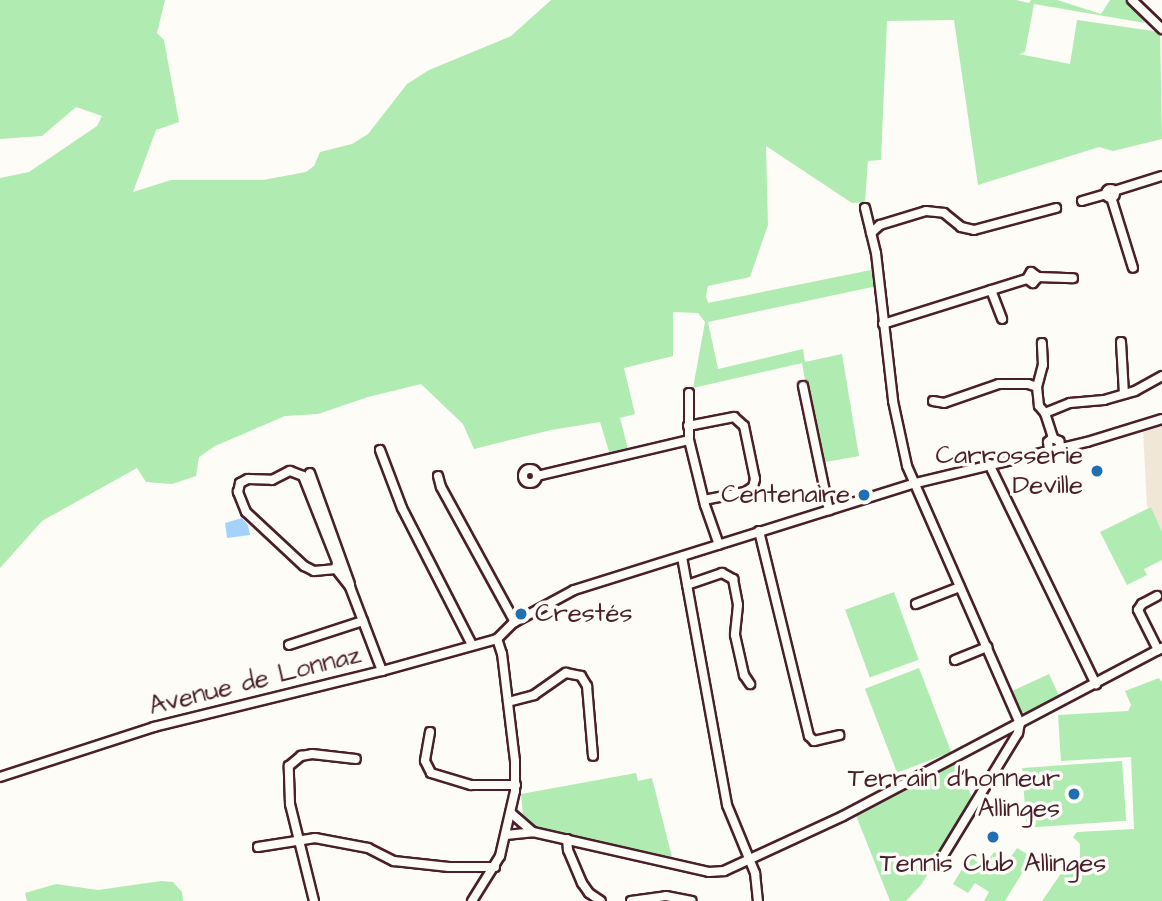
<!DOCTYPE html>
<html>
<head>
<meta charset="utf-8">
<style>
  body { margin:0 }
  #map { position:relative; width:1162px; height:901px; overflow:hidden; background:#fdfcf7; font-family:"Architects Daughter",sans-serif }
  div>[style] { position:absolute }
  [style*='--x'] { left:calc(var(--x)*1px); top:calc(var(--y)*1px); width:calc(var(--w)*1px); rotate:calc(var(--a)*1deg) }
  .built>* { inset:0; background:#f1e7d6 }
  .green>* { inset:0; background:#b0ecb1; transform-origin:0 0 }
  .water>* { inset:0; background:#a4d2ff }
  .roads { filter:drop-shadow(2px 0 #4a1f2b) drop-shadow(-2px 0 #4a1f2b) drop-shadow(0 2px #4a1f2b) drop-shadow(0 -2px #4a1f2b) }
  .minor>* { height:8px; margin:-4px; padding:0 4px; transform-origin:4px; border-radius:4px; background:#fdfcf7 }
  .minor>.ring { margin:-4px; padding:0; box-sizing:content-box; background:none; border:8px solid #fdfcf7; border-radius:50% }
  .dots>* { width:19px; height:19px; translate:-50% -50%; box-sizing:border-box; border:4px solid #fdfcf7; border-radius:50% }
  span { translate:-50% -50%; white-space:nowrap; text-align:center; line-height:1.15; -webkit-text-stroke:7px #fdfcf7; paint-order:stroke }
  .poi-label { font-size:26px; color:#4a1f2b }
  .right { translate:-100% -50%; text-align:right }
  .left { translate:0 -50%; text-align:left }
  .street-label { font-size:26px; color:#4a1f2b }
</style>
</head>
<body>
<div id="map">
  <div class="built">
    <div style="clip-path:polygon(1162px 425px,1162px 532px,1151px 508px,1147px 507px,1143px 430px)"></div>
  </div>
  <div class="green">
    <div style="clip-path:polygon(0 0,165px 0,157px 33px,164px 40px,179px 122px,156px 130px,133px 192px,171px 180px,263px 180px,306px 172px,314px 166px,320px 152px,352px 144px,368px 134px,407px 84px,429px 70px,511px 36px,551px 0,1016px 0,1029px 3px,1031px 0,1057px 0,1101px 14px,1110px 0,1127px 0,1145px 23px,1034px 4px,1025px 52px,1019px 54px,1070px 64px,1077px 20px,1160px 32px,1162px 139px,1113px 151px,1099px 147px,978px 185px,954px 20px,887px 21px,881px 160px,868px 161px,865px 202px,852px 203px,766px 146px,768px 225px,750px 277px,708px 286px,706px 296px,708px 303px,876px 269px,877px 286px,708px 322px,718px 369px,803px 349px,805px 362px,842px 354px,859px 456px,820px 463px,802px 363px,693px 388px,705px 322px,698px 313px,673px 312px,673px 356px,624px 368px,635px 414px,620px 418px,629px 453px,611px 458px,600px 422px,551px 430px,474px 449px,463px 424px,421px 384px,368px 397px,318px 414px,285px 416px,215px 446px,199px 457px,196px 476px,172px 484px,146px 482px,137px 468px,42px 521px,0 568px,0 178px,29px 172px,97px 126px,102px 116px,76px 107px,42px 136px,0 139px)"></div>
    <div style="clip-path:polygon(1151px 507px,1162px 532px,1162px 560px,1144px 569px,1147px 575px,1127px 585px,1100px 532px)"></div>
    <div style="left:894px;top:592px;width:72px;height:52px;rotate:70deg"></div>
    <div style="left:919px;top:668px;width:90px;height:58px;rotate:69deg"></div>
    <div style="clip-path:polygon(1049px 674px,1060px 698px,1030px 714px,1021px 712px,1010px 692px)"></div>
    <div style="clip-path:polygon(1159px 678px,1162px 682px,1162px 901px,1042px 901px,1062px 872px,1080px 866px,1080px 844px,1073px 837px,1077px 832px,1134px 829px,1131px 757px,1061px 761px,1058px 715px,1128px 711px,1131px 705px,1125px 691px)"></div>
    <div style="clip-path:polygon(954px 760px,974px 801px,921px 885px,906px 901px,890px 901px,855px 813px)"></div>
    <div style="left:1122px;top:761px;width:60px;height:100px;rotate:86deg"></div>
    <div style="clip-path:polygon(636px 773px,638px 781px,652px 778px,672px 857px,531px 826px,523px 817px,521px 794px)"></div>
    <div style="clip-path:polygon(1017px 848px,1032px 857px,1005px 901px,984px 901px,989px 892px,975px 883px,968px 893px,953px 884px,972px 853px,987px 862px,994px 852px,1008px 861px)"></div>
    <div style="clip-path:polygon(161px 881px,173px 882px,182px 892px,183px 901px,27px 901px,25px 893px,56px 884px,98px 890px)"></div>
  </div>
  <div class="water">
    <div style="clip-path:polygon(242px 518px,248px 525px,250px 535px,227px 538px,225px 523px)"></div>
  </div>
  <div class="roads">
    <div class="minor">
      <div style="--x:1132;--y:0;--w:42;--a:44"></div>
      <div class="ring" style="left:1105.5px;top:188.5px;width:1px;height:1px"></div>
      <div style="--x:1114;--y:191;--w:50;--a:-17.4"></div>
      <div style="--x:1111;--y:197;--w:74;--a:72.8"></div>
      <div style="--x:1082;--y:201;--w:25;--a:-16"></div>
      <div style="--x:865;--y:208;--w:46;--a:76.3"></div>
      <div style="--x:876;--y:253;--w:149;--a:83.4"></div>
      <div style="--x:893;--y:401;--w:66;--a:77.8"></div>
      <div style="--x:907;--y:466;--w:281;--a:66.3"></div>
      <div style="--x:871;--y:233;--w:12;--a:-42"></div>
      <div style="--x:880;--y:225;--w:48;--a:-16.9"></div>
      <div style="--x:926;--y:211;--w:18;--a:6"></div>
      <div style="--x:944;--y:213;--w:22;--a:39"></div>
      <div style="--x:961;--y:227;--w:13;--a:13"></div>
      <div style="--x:974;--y:230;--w:85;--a:-15"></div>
      <div style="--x:1027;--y:279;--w:8;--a:-60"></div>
      <div style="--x:1031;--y:272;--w:9;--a:36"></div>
      <div style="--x:1038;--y:277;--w:35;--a:2"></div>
      <div style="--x:991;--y:290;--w:31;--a:69"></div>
      <div style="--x:883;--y:324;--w:151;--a:-17.4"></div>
      <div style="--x:1027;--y:279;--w:7;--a:34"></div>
      <div style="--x:1033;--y:283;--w:8;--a:-50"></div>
      <div style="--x:1121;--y:342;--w:52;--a:86.7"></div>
      <div style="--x:803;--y:386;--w:127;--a:78.2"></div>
      <div style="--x:1037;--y:387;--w:23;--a:-75"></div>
      <div style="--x:1043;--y:365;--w:22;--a:-93"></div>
      <div style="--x:689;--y:393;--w:47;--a:90"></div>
      <div style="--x:689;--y:440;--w:67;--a:76.2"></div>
      <div style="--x:705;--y:505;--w:42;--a:70.7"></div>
      <div style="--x:933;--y:401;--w:11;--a:10"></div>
      <div style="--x:944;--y:403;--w:58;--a:-19.1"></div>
      <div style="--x:999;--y:384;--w:29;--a:0"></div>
      <div style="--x:1028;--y:384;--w:9;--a:18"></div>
      <div style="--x:1037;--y:387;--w:19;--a:84"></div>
      <div style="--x:1039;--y:406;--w:9;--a:49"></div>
      <div style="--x:1045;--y:413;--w:26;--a:72"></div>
      <div style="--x:1045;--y:413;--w:27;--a:-22"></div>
      <div style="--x:1070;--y:403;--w:34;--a:-5"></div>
      <div style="--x:1104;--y:400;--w:32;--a:-16"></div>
      <div style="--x:1135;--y:391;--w:31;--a:-29"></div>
      <div style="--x:688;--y:426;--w:47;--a:-11.1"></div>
      <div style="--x:734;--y:417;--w:13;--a:42"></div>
      <div style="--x:744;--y:426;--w:54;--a:78.3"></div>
      <div style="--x:755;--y:479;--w:8;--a:104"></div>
      <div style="--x:753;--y:487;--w:9;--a:148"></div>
      <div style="--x:745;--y:492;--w:42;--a:169"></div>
      <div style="--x:380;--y:450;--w:62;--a:69.2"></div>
      <div style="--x:402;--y:508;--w:154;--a:62.9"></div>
      <div style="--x:1049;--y:451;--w:9;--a:-96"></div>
      <div style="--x:1048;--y:442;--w:6;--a:-45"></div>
      <div style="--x:1052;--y:438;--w:8;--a:23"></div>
      <div style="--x:1059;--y:441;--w:7;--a:74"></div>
      <div style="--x:989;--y:464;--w:245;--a:64.1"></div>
      <div class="ring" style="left:523px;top:469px;width:6px;height:6px"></div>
      <div style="--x:310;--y:473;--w:118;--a:70.2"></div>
      <div style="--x:438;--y:476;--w:11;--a:75"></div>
      <div style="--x:441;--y:487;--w:154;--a:61.3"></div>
      <div style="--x:537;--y:476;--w:156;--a:-13.3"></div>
      <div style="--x:759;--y:531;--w:211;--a:76.3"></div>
      <div style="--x:809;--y:736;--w:7;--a:45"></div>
      <div style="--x:814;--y:741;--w:26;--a:-13"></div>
      <div style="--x:682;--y:557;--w:252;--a:79.7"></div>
      <div style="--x:727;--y:805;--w:74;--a:67.6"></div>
      <div style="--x:755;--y:873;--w:28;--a:84"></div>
      <div style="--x:336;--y:569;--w:22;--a:175"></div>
      <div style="--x:314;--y:571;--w:11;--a:-153"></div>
      <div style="--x:304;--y:566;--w:79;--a:-137"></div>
      <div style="--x:246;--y:512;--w:22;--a:-112"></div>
      <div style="--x:238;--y:492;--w:9;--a:-77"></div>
      <div style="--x:240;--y:483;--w:9;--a:-27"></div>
      <div style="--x:248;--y:479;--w:24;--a:2"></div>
      <div style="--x:272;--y:480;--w:20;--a:-27"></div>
      <div style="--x:290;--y:471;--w:14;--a:21"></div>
      <div style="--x:303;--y:476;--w:92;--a:68.4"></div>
      <div style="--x:337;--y:562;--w:7;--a:98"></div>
      <div style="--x:336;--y:569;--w:23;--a:52"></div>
      <div style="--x:350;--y:587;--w:90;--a:69.1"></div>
      <div style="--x:687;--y:585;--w:37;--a:-19"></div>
      <div style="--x:722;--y:573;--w:13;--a:29"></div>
      <div style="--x:733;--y:579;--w:26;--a:79"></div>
      <div style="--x:738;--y:605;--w:30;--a:96"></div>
      <div style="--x:735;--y:635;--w:41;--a:77.3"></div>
      <div style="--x:744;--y:675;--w:11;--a:56"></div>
      <div style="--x:1157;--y:596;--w:17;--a:152"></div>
      <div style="--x:1142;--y:604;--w:7;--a:124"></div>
      <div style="--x:1138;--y:610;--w:45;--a:63.4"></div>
      <div style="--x:916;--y:604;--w:47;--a:-21.1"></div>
      <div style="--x:289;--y:645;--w:78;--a:-18"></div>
      <div style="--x:955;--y:660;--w:35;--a:-22"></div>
      <div style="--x:508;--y:702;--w:27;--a:-15"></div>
      <div style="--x:534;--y:695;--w:39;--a:-35"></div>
      <div style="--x:566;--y:673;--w:15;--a:11"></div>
      <div style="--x:581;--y:676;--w:12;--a:59"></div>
      <div style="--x:587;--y:686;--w:70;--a:85.1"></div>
      <div style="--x:430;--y:732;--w:29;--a:100"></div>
      <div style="--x:425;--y:761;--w:13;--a:63"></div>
      <div style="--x:431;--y:773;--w:42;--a:16.7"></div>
      <div style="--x:471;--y:785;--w:45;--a:0"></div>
      <div style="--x:0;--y:777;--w:162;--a:-18"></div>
      <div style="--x:154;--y:727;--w:235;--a:-13.8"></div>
      <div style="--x:382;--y:671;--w:119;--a:-15.5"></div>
      <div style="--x:497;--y:639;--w:23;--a:-45"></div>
      <div style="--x:513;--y:623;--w:69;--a:-28.4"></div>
      <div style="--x:574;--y:590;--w:358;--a:-17.4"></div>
      <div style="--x:916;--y:483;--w:176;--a:-13.5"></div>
      <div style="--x:1087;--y:442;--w:78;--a:-17"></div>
      <div style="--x:511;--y:813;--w:29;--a:41"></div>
      <div style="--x:506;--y:835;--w:27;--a:-6"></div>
      <div style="--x:533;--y:832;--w:180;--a:12.8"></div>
      <div style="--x:709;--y:872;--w:15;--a:-4"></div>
      <div style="--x:724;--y:871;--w:131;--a:-24.8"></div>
      <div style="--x:843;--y:816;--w:361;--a:-27.8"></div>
      <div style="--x:567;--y:839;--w:11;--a:85"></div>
      <div style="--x:568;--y:850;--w:36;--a:67"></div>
      <div style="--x:582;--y:883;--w:12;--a:55"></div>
      <div style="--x:589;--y:893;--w:14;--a:34"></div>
      <div style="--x:258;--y:847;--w:58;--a:-9"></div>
      <div style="--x:315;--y:838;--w:54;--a:10.7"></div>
      <div style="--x:368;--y:848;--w:29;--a:27"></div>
      <div style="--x:394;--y:861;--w:55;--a:6.2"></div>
      <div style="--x:449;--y:867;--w:46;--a:0"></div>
      <div style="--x:941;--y:859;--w:148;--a:-58.6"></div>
      <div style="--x:1018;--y:733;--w:10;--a:-79"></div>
      <div style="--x:314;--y:901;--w:100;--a:-103.9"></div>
      <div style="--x:290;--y:804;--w:38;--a:-92"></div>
      <div style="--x:289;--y:766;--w:16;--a:-40"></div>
      <div style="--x:301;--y:756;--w:11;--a:-10"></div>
      <div style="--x:312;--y:754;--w:44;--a:6.5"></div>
      <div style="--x:472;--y:901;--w:53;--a:-58.1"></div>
      <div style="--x:500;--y:856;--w:67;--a:-77"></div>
      <div style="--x:515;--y:791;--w:30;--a:-90"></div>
      <div style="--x:515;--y:761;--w:108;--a:-96.9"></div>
      <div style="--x:502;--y:654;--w:16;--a:-108"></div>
      <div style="--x:631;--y:901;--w:35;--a:-8"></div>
      <div style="--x:666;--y:896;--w:26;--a:11"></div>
    </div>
  </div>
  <div class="dots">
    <div style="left:1097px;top:471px;background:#1f6fb2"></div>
    <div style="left:864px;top:495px;background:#1f6fb2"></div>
    <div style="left:521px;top:614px;background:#1f6fb2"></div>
    <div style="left:1074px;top:794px;background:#1f6fb2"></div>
    <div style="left:993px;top:837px;background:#1f6fb2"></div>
  </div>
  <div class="poi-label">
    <span class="right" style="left:1083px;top:471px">Carrosserie<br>Deville</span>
    <span class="right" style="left:850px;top:495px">Centenaire</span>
    <span class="left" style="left:535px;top:614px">Crestés</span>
    <span class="right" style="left:1060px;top:794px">Terrain d'honneur<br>Allinges</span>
    <span style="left:993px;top:864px">Tennis Club Allinges</span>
  </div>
  <div class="street-label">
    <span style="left:255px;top:681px;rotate:-14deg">Avenue de Lonnaz</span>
  </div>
</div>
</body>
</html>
